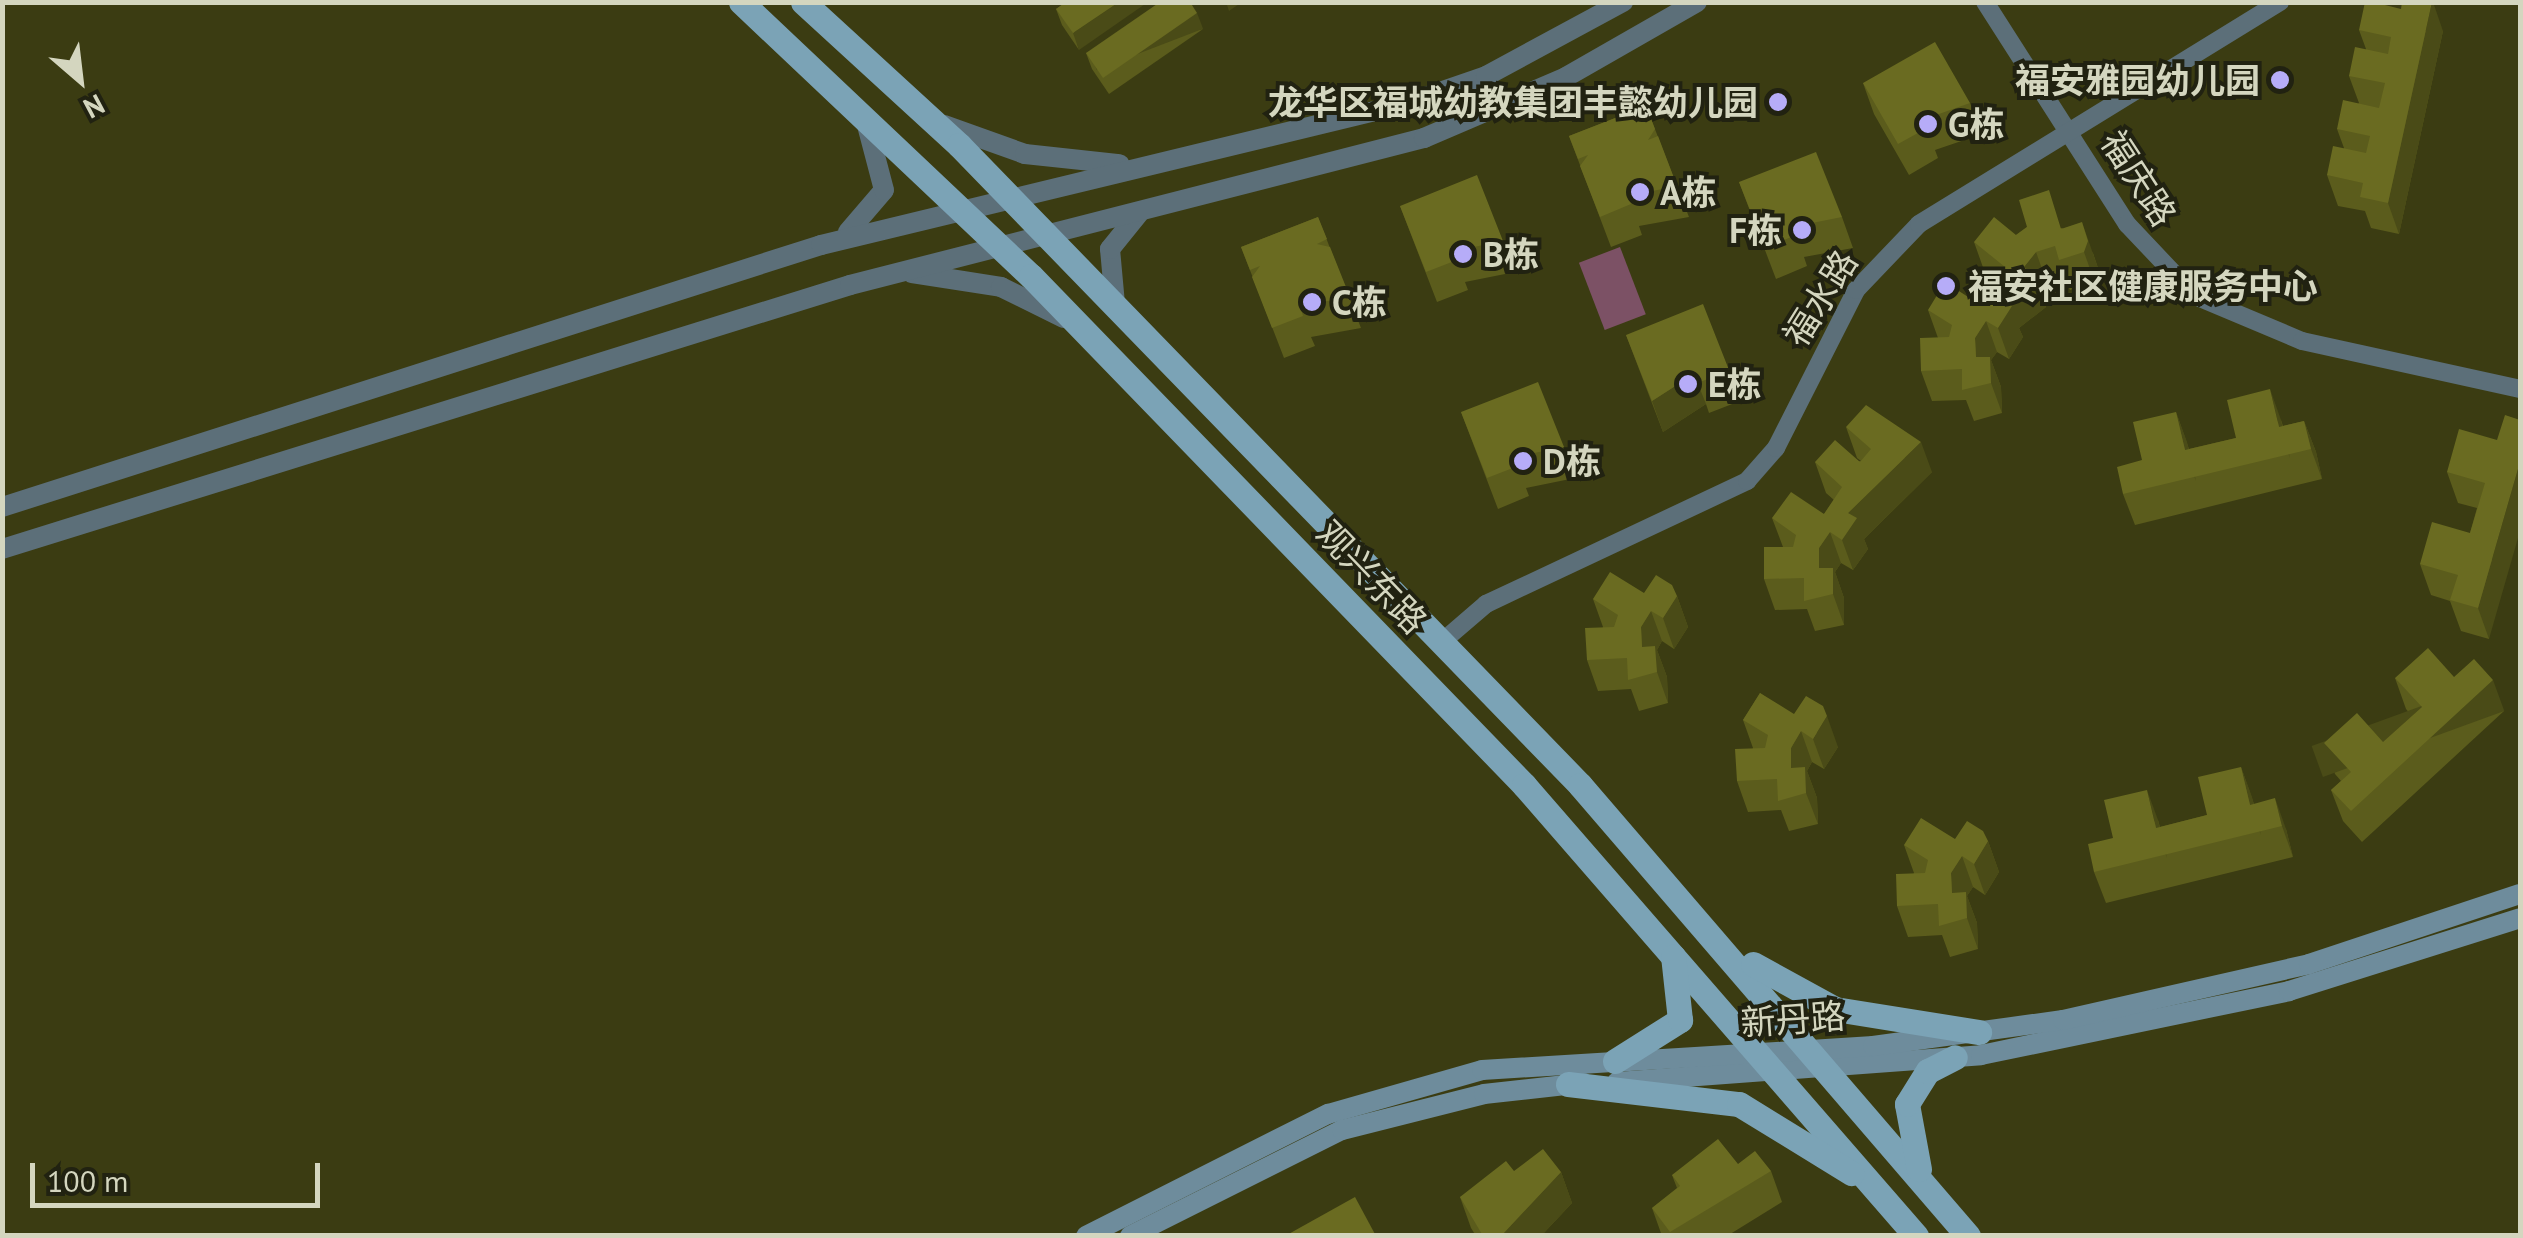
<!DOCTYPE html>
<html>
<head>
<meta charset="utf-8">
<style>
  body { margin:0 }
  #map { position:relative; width:2523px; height:1238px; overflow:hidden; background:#3b3c12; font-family:"PT Sans","Noto Sans SC",sans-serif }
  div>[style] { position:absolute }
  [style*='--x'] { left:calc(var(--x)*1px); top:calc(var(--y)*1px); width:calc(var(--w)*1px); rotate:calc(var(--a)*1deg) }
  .green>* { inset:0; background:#7c5165; transform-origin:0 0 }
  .minor>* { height:18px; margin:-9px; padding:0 9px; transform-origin:9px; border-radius:9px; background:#5c6f79 }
  .tertiary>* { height:20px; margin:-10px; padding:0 10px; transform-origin:10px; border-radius:10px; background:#5c6f79 }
  .secondary>* { height:20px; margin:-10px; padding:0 10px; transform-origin:10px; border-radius:10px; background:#6e8c9c }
  .primary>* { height:25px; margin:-12.5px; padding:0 12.5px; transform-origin:12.5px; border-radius:12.5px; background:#7ba3b6 }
  .wall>* { inset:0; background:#5b5c1c }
  .shaded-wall>* { inset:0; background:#4a4b17; transform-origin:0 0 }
  .building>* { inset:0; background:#6a6b21 }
  .dots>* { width:28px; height:28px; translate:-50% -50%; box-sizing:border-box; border:5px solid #212211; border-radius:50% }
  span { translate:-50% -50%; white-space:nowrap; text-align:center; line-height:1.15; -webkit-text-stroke:8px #212211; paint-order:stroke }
  .poi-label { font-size:35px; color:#d4d6bf; font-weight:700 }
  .right { translate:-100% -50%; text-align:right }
  .left { translate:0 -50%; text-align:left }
  .street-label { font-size:35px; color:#d4d6bf }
  .frame { position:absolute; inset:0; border:5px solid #d4d6bf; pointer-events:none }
  .north { position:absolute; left:30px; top:30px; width:100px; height:100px; -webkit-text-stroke:8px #212211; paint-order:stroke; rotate:152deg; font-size:28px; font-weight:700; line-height:40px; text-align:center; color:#d4d6bf }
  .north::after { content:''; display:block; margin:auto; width:35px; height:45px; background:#d4d6bf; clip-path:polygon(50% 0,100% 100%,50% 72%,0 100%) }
  .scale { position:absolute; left:30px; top:1163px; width:290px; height:45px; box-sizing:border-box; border:5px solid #d4d6bf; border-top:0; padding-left:12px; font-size:30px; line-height:35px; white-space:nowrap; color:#d4d6bf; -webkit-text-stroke:8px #212211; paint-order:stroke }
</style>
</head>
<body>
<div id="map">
  <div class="green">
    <div style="left:1620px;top:247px;width:72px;height:44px;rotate:69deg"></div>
  </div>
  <div class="minor">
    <div style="--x:1985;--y:2;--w:264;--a:57.4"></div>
    <div style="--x:2127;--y:224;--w:99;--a:46.6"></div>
    <div style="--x:2195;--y:296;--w:116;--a:22.8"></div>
    <div style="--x:2302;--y:341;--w:223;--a:12.4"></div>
    <div style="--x:1443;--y:641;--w:57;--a:-40.7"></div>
    <div style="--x:1486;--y:604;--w:289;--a:-25.2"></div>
    <div style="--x:1747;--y:481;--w:44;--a:-48.7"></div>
    <div style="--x:1776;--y:448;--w:177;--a:-63.1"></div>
    <div style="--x:1856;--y:290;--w:91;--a:-46.3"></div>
    <div style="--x:1919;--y:224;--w:424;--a:-31.6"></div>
  </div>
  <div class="tertiary">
    <div style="--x:944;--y:125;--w:86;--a:19.7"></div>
    <div style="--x:1025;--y:154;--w:95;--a:6.1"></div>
    <div style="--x:848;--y:232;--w:55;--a:-49.4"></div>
    <div style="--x:884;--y:190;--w:67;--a:-104.7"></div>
    <div style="--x:912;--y:273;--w:90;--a:8.9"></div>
    <div style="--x:1001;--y:287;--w:70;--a:26.2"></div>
    <div style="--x:1115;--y:304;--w:55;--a:-95.2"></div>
    <div style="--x:1110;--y:249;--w:46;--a:-51.1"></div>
    <div style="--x:2;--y:507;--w:860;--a:-17.74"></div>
    <div style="--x:821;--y:245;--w:604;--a:-13.6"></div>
    <div style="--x:1408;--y:103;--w:83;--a:-19.1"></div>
    <div style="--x:1486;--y:76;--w:156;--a:-28.4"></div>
    <div style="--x:2;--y:549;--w:888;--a:-17.29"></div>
    <div style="--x:850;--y:285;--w:593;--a:-14.36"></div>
    <div style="--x:1424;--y:138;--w:155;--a:-23.2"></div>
    <div style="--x:1566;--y:77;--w:151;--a:-29.8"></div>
  </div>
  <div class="secondary">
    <div style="--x:1617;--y:1082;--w:365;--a:-4.2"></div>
    <div style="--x:1981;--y:1055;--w:315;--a:-11.7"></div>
    <div style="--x:2289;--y:991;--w:242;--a:-17.5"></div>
    <div style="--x:1086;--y:1236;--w:271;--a:-26.8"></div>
    <div style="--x:1328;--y:1114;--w:160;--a:-15.9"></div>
    <div style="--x:1482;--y:1070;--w:392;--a:-3.5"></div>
    <div style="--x:1873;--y:1046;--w:192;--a:-7.8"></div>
    <div style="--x:2063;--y:1020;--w:252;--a:-12.8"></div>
    <div style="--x:2309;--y:964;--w:222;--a:-18.4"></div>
    <div style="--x:1130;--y:1236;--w:237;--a:-26.6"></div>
    <div style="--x:1342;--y:1130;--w:146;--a:-14.2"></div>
    <div style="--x:1484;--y:1094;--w:100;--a:-6.3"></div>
  </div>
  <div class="primary">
    <div style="--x:741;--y:2;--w:399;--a:43.4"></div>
    <div style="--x:1031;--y:276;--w:709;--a:45.91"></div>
    <div style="--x:1524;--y:785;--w:598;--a:49"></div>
    <div style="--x:803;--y:2;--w:212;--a:42.5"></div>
    <div style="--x:959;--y:145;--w:892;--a:45.86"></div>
    <div style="--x:1580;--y:785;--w:595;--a:49.29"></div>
    <div style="--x:1753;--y:964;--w:94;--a:28.8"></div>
    <div style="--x:1835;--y:1009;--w:146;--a:9.1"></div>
    <div style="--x:1615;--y:1061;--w:77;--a:-32.2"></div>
    <div style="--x:1680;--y:1020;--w:64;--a:-96.2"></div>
    <div style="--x:1568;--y:1084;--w:172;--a:6.7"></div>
    <div style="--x:1739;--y:1104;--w:132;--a:31.6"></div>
    <div style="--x:1919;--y:1169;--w:66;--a:-100.5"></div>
    <div style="--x:1907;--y:1104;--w:39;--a:-58"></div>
    <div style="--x:1928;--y:1071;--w:30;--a:-27"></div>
  </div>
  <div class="wall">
    <div style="clip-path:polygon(1066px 2px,1079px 50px,1062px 25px,1056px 9px)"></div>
    <div style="clip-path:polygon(1203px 29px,1109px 94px,1092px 69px,1086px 53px)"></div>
    <div style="clip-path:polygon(2359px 30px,2443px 31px,2399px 234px,2371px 228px,2365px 211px,2338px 206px,2327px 175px,2344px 148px,2337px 129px,2359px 103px,2349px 76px,2366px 49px)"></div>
    <div style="clip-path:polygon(1863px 83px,1970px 103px,1982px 134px,1935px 150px,1938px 158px,1909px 175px,1874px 114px)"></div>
    <div style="clip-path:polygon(1646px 106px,1689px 217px,1639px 226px,1642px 235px,1611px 247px,1569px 136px)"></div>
    <div style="clip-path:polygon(1739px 182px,1842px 217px,1853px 248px,1804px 257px,1807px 266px,1776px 279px)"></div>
    <div style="clip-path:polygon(1400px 206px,1503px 241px,1515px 272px,1465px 282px,1468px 290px,1437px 302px)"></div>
    <div style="clip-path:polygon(1318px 217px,1361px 328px,1311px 337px,1315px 346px,1284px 358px,1241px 247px)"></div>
    <div style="clip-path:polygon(2027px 227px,2062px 228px,2093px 253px,2099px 271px,2095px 283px,2070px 290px,2065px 277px,2047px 283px,2040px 291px,2046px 307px,2019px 328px,2023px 337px,2009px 359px,1997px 352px,1991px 360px,2001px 387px,2002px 413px,1974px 421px,1966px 400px,1932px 401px,1921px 371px,1938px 338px,1928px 310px,1979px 304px,1995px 281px,1985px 273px,1974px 242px,2016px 235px)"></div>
    <div style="clip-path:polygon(1626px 335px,1729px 370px,1740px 401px,1709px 413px,1706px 404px,1663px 432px)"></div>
    <div style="clip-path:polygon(1461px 412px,1564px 447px,1575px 478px,1526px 488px,1529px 496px,1498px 509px)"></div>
    <div style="clip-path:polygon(2176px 412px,2189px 449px,2236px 438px,2281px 420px,2283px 426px,2304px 421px,2316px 452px,2322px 479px,2135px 525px,2123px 494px,2142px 460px)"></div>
    <div style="clip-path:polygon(1846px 427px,1932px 472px,1864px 539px,1868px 549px,1853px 570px,1841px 563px,1835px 572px,1844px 598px,1844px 625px,1815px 631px,1807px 609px,1775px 610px,1764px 579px,1783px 547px,1772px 518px,1824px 514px,1834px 500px,1826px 493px,1815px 462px,1861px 461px,1857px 458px)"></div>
    <div style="clip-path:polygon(2497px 440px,2489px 639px,2461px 631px,2450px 601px,2431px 595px,2420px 564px,2470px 533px,2477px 508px,2458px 503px,2447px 472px)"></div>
    <div style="clip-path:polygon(1644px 593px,1677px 596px,1688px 627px,1674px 649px,1662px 641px,1657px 650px,1667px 677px,1668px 703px,1639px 711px,1631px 689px,1598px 691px,1587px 660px,1603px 627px,1593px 599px)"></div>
    <div style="clip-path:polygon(2454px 677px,2504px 711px,2362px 842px,2343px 821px,2331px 790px,2341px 781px,2335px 774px,2324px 743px,2383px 742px,2412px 716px,2406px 709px,2395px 678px)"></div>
    <div style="clip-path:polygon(1760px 693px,1838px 747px,1824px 769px,1812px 762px,1807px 771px,1817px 798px,1818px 824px,1789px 831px,1781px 810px,1748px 812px,1737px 781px,1753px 748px,1743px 720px)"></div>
    <div style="clip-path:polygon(2241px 767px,2254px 804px,2286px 829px,2293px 857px,2106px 903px,2094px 872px,2113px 838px,2158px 820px,2160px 827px,2207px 815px)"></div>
    <div style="clip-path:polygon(1955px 839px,1988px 841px,1999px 872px,1985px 895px,1973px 887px,1967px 896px,1977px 923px,1978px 949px,1950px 957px,1942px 935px,1908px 937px,1897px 906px,1914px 873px,1904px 845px)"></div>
    <div style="clip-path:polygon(1738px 1164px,1771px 1171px,1782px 1202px,1727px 1236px,1662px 1236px,1652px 1208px,1677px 1188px,1672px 1175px)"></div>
    <div style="clip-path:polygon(1514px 1171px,1561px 1172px,1572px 1203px,1541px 1236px,1476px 1236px,1471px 1228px,1460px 1197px)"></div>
  </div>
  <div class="shaded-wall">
    <div style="clip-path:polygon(1119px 2px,1148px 2px,1079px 50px,1073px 33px)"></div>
    <div style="clip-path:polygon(1226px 2px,1242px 2px,1229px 11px)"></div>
    <div style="clip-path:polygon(2432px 2px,2433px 2px,2443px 31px,2399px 234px,2388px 203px)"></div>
    <div style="left:1197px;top:13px;width:17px;height:114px;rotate:69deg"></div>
    <div style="clip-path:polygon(2082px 222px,2099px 271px,2095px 283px,2084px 252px)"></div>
    <div style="clip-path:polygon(2036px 252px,2047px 283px,2040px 291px,2046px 307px,2019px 328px,2023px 337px,2009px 359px,1998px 328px,2003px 301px,2024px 267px)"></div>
    <div style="clip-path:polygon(1986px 321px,1997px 352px,1991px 360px,2001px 387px,2002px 413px,1991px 383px,1976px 357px,1975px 338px)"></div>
    <div style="clip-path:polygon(1694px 374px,1706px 404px,1663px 432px,1652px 401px)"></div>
    <div style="clip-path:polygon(2270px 389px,2281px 420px,2290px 458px,2279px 427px)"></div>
    <div style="clip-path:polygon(2176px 412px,2187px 442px,2196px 481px,2185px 450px)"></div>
    <div style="clip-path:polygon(2304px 421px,2316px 452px,2322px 479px,2311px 449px)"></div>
    <div style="clip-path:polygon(1921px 442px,1932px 472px,1864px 539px,1868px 549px,1853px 570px,1842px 540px,1848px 513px)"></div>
    <div style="clip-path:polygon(2520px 462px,2520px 531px,2489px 639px,2478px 608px)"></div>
    <div style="clip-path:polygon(1830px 532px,1841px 563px,1835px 572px,1844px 598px,1844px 625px,1833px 594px,1819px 568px,1819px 548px)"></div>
    <div style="clip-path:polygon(1677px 596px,1688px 627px,1674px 649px,1663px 618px)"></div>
    <div style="clip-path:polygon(1651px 611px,1662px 641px,1657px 650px,1667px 677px,1668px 703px,1657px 672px,1642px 647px,1641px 627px)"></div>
    <div style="left:2493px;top:680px;width:33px;height:193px;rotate:70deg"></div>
    <div style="clip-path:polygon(1827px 716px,1838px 747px,1824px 769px,1813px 739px)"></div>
    <div style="clip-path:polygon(1801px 731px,1812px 762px,1807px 771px,1817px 798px,1818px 824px,1806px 793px,1791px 768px,1791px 748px)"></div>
    <div style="clip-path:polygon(2241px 767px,2252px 797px,2261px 835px,2250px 805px)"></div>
    <div style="clip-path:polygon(2147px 790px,2158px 820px,2167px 858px,2156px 828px)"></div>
    <div style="clip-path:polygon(2275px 798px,2286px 829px,2293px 857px,2282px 826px)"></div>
    <div style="clip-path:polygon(1988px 841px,1999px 872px,1985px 895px,1974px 864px)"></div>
    <div style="clip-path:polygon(1962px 856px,1973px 887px,1967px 896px,1977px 923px,1978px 949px,1967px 918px,1952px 893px,1951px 873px)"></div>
    <div style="clip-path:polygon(1561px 1172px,1572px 1203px,1541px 1236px,1501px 1236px)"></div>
  </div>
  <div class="building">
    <div style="clip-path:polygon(1066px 2px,1119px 2px,1073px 33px,1056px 9px)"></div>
    <div style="clip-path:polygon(1160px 2px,1190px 2px,1197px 13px,1103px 78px,1086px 53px)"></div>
    <div style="clip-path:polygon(2365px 2px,2373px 2px,2401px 9px,2402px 2px,2432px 2px,2388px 203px,2360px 197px,2363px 183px,2327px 175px,2333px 146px,2366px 153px,2370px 136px,2337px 129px,2343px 100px,2379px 108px,2385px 83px,2349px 76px,2355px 47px,2388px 54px,2391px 37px,2359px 30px)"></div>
    <div style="clip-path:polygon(1935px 42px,1970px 103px,1922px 120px,1927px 128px,1898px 144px,1863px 83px)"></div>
    <div style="clip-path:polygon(1646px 106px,1655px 129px,1648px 140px,1658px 136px,1677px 186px,1628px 196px,1631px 204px,1600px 217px,1580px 166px,1588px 155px,1578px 159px,1569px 136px)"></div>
    <div style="clip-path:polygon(1816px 152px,1842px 217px,1792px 227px,1796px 235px,1765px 248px,1739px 182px)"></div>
    <div style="clip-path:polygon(1477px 175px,1503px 241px,1454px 251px,1457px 260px,1426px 272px,1400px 206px)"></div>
    <div style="clip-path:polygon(2049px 190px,2061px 229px,2082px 222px,2088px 241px,2084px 252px,2059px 260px,2055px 246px,2036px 252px,2024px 267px,2035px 276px,2003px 301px,2012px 306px,1998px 328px,1986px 321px,1975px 338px,1976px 357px,1990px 357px,1991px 383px,1962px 390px,1962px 369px,1921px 371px,1920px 338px,1949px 337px,1952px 325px,1928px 310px,1945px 282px,1979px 304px,2005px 267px,1974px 242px,1994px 217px,2016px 235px,2027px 227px,2019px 200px)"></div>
    <div style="clip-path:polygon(1318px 217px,1327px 239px,1317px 244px,1330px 247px,1350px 297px,1300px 306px,1303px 316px,1272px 328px,1252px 277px,1260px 266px,1250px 270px,1241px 247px)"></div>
    <div style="clip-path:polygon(1703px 304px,1729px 370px,1698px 383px,1694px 374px,1652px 401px,1626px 335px)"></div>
    <div style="clip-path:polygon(1538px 382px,1564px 447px,1514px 457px,1518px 466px,1487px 478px,1461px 412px)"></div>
    <div style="clip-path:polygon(2270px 389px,2279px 427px,2304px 421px,2311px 449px,2123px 494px,2117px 467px,2142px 460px,2133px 422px,2176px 412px,2185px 450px,2236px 438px,2227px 400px)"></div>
    <div style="clip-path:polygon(1866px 405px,1921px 442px,1848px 513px,1857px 518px,1842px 540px,1830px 532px,1819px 548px,1819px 568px,1833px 568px,1833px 594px,1804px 601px,1804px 578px,1764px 579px,1764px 547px,1793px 547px,1796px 535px,1772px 518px,1791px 492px,1824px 514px,1842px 487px,1815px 462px,1835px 440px,1860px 462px,1871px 449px,1846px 427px)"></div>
    <div style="clip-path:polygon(2505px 415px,2520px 420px,2520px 462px,2478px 608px,2450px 600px,2458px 575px,2420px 564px,2432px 522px,2470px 533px,2485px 483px,2447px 472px,2459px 429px,2497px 440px)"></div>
    <div style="clip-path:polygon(1610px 572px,1644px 593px,1656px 575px,1672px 585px,1677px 596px,1663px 618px,1651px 611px,1641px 627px,1642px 647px,1655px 646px,1657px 672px,1628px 680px,1627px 658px,1587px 660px,1585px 628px,1614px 627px,1618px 615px,1593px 599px)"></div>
    <div style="clip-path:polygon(2428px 648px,2454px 677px,2474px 659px,2493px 680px,2351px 811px,2331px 790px,2351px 772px,2324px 743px,2357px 713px,2383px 742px,2422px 707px,2395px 678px)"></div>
    <div style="clip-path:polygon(1760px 693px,1794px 714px,1806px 696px,1823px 706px,1827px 716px,1813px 739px,1801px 731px,1791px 748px,1791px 768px,1805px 767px,1806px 793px,1778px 801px,1777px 779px,1737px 781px,1735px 749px,1765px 748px,1768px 735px,1743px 720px)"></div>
    <div style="clip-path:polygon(2241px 767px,2250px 805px,2275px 798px,2282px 826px,2094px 872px,2088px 844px,2113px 838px,2104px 800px,2147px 790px,2156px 828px,2207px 815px,2198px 777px)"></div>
    <div style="clip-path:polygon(1921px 818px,1955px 839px,1967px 821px,1983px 831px,1988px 841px,1974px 864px,1962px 856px,1951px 873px,1952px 893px,1966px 892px,1967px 918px,1939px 926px,1938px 904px,1897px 906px,1896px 874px,1925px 873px,1928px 860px,1904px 845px)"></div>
    <div style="clip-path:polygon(1718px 1139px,1738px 1164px,1755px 1151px,1771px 1171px,1670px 1232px,1652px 1208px,1680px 1186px,1672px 1175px)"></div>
    <div style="clip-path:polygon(1543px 1149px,1561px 1172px,1501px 1236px,1483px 1236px,1460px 1197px,1506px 1161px,1514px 1171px)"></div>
    <div style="clip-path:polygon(1355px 1197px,1376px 1236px,1285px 1236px)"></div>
  </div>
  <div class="dots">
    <div style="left:2280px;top:80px;background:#b6acf8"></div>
    <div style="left:1778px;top:102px;background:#b6acf8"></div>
    <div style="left:1928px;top:124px;background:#b6acf8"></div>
    <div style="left:1640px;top:192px;background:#b6acf8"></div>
    <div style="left:1802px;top:230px;background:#b6acf8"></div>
    <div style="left:1463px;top:254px;background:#b6acf8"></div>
    <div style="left:1946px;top:286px;background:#b6acf8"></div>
    <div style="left:1312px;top:302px;background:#b6acf8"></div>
    <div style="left:1688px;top:384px;background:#b6acf8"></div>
    <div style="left:1523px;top:461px;background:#b6acf8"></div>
  </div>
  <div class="poi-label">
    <span class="right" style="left:2260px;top:80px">福安雅园幼儿园</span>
    <span class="right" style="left:1758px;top:102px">龙华区福城幼教集团丰懿幼儿园</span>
    <span class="left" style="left:1948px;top:124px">G栋</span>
    <span class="left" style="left:1660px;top:192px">A栋</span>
    <span class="right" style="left:1782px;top:230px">F栋</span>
    <span class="left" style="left:1483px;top:254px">B栋</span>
    <span class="left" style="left:1968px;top:286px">福安社区健康服务中心</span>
    <span class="left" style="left:1332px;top:302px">C栋</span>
    <span class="left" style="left:1708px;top:384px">E栋</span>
    <span class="left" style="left:1543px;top:461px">D栋</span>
  </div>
  <div class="street-label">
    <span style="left:2139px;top:178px;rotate:57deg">福庆路</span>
    <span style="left:1820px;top:298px;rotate:-58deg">福水路</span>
    <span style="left:1372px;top:577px;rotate:46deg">观兴东路</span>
    <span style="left:1793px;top:1019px;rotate:-4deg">新丹路</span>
  </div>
  <div class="frame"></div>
  <div class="north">N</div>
  <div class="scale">100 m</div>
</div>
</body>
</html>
